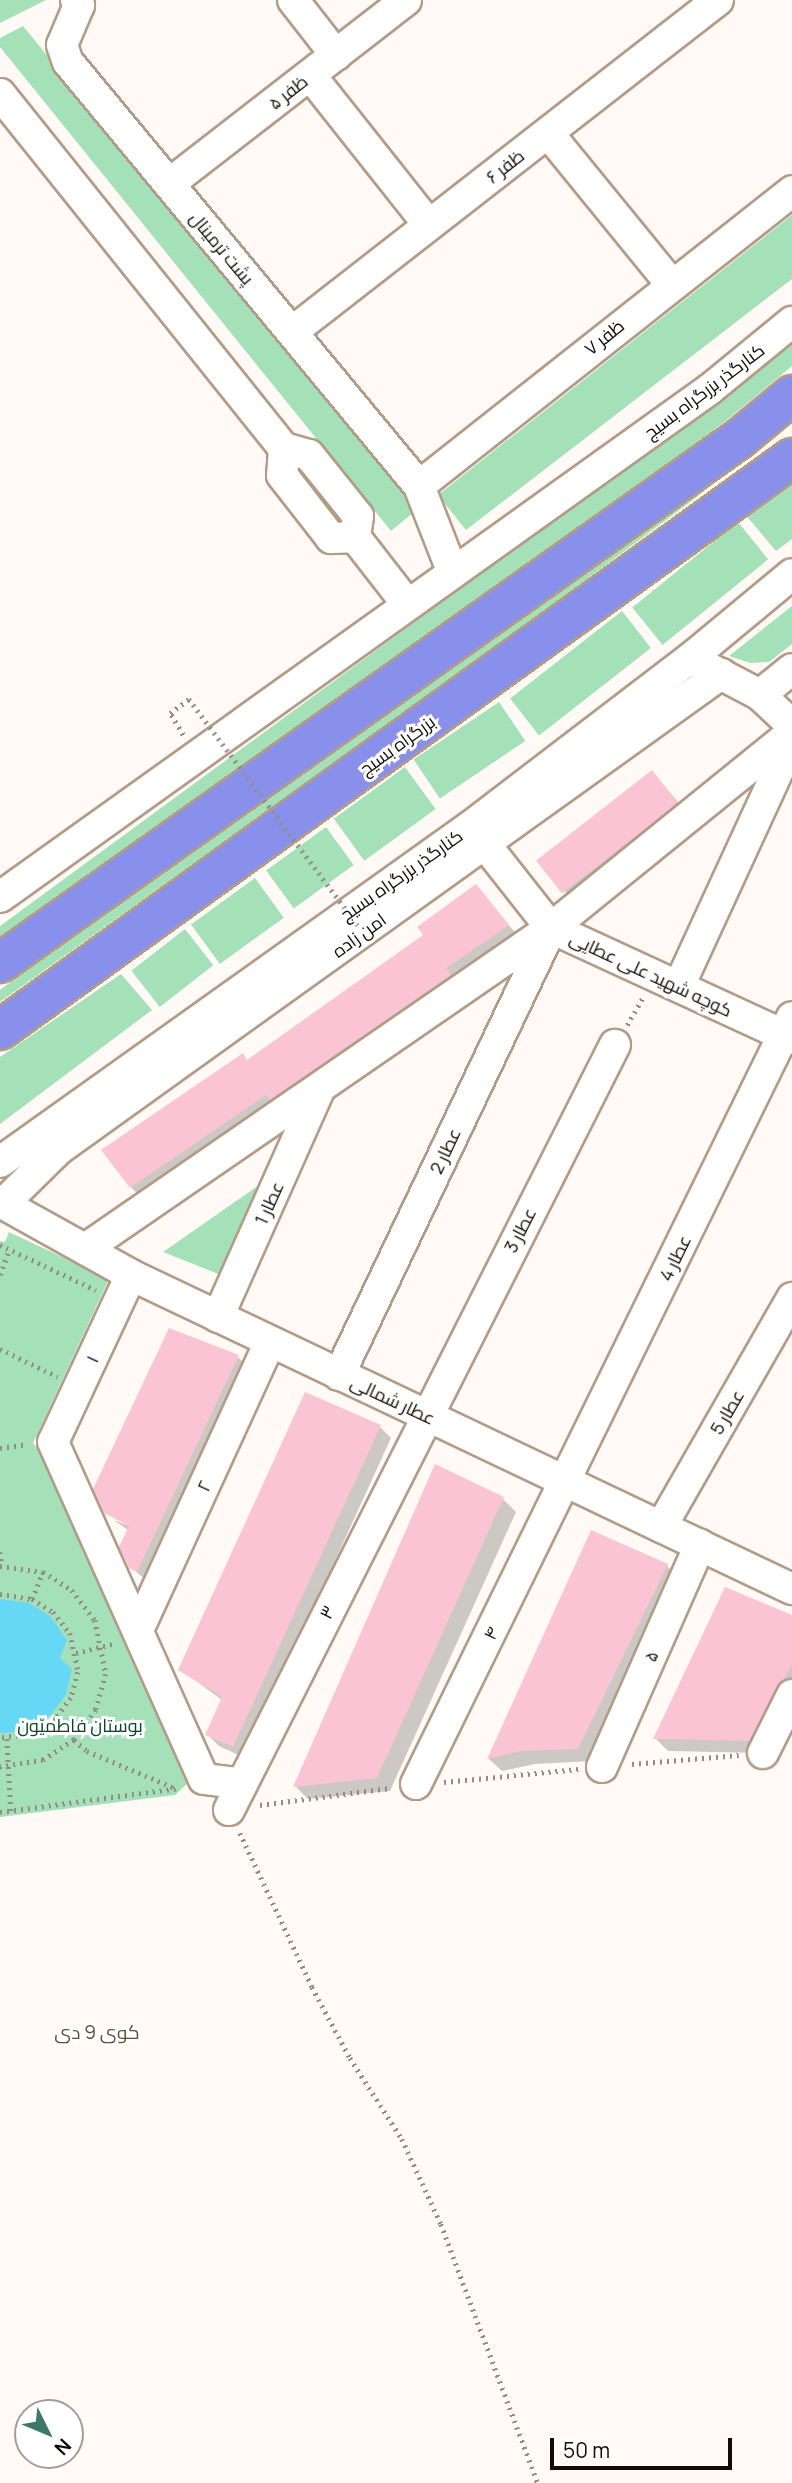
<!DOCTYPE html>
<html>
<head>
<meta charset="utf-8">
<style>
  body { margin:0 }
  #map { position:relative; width:792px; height:2483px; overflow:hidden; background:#fffaf5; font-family:Manrope,Cairo,sans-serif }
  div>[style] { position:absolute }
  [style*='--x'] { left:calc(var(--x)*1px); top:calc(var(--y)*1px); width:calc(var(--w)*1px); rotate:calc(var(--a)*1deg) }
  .green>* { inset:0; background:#a4e1b8; transform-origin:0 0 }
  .water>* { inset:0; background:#66d7f4 }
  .shadow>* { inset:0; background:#0003; transform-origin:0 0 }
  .building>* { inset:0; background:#fbc4d4; transform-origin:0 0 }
  .path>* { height:4.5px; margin-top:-2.25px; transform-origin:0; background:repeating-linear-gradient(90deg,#928c86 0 2px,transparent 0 7px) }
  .roads { filter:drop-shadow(2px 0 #b39c87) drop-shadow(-2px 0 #b39c87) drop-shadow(0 2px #b39c87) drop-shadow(0 -2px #b39c87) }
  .minor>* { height:30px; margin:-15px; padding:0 15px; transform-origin:15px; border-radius:15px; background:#fff }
  .highway>* { height:38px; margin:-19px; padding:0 19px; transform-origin:19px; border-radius:19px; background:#8890ec }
  .path-bridge>* { height:4.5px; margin-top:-2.25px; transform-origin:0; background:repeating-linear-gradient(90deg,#928c86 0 2px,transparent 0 7px) }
  span { translate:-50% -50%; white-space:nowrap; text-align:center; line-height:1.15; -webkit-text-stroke:6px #fff; paint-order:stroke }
  .street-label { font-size:18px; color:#120a04 }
  .park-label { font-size:18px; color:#044726 }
  .neighbourhood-label { font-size:19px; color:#624e3b }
  .north { position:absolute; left:14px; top:2399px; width:70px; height:70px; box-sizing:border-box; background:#fff; border:2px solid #a09d9b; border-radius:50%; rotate:133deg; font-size:19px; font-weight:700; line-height:28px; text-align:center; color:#120a04 }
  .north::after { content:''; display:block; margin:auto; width:24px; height:32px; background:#3b7966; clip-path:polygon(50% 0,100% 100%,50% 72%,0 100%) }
  .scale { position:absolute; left:550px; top:2438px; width:182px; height:32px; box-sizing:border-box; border:4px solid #120a04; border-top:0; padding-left:9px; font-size:21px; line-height:24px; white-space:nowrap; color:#120a04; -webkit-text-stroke:5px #fff; paint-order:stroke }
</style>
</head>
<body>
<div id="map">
  <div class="green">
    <div style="clip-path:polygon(0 0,46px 0,0 23px)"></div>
    <div style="clip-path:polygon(23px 26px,419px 508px,391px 531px,0 47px,0 38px)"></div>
    <div style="clip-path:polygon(792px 215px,792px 279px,466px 530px,438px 495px)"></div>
    <div style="clip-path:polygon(792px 337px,792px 366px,723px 423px,0 956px,0 926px,709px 406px)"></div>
    <div style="clip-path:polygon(792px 420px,693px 500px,482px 657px,0 1002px,0 990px,143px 883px)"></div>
    <div style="clip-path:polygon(792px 476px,792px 539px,776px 551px,744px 513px)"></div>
    <div style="left:738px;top:522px;width:48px;height:136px;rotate:51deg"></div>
    <div style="clip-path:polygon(792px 606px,792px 644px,769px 662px,750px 663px,729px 656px)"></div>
    <div style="left:622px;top:611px;width:47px;height:142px;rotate:52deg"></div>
    <div style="left:499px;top:702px;width:47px;height:103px;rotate:56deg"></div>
    <div style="left:405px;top:767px;width:52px;height:88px;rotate:54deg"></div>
    <div style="left:326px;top:827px;width:47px;height:74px;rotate:54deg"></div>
    <div style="left:255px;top:878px;width:49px;height:79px;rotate:54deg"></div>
    <div style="left:185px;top:929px;width:46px;height:68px;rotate:52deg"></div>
    <div style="clip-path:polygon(121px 974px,152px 1010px,0 1124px,0 1057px)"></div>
    <div style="clip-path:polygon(268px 1179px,221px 1275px,163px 1252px)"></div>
    <div style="clip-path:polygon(9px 1232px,109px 1279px,33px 1443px,55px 1472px,190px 1781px,175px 1795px,0 1817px,0 1241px,5px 1242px)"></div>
  </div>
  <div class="water">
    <div style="clip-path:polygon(0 1599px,29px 1603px,50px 1616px,67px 1640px,60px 1658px,72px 1669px,66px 1695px,51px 1715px,30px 1728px,6px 1733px,0 1733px)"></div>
  </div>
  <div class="shadow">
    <div style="left:652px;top:772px;width:58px;height:144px;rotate:49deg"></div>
    <div style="clip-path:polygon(476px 887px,525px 944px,148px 1205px,131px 1187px,248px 1061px,426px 936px)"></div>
    <div style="clip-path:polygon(238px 1357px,251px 1370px,150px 1583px,130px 1567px,129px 1531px,114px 1520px,137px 1529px,105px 1512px)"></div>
    <div style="clip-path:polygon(380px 1427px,391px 1438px,245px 1758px,219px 1746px,207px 1734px,222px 1700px,181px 1670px)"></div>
    <div style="clip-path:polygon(436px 1466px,503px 1499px,516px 1512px,390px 1791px,308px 1799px,295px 1786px)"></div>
    <div style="clip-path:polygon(592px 1532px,667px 1566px,679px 1579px,591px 1761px,535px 1764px,502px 1771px,489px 1759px)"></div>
    <div style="clip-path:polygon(792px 1618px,792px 1698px,762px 1753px,668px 1751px,655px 1738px)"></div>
  </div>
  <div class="building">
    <div style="left:652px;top:770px;width:42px;height:147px;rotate:52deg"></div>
    <div style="clip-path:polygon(476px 884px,509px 925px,446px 968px,451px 975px,270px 1100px,266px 1095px,130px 1188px,101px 1150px,243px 1053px,247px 1060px,423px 935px,417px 927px)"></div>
    <div style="clip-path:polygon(169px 1328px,239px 1355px,137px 1572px,129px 1568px,119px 1547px,129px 1526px,104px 1513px,93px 1489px)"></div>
    <div style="clip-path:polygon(305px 1392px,381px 1425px,233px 1747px,205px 1735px,222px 1697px,178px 1670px)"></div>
    <div style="clip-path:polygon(435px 1464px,504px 1497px,377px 1778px,293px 1787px)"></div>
    <div style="clip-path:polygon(591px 1530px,668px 1564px,578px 1749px,521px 1751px,487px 1759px)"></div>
    <div style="clip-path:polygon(725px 1587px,792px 1615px,792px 1665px,749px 1741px,653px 1739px)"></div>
  </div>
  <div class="path">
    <div style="--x:183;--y:735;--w:26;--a:-121"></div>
    <div style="--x:170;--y:713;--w:24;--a:-36"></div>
    <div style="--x:627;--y:1025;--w:34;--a:-60"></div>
    <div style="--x:0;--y:1245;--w:106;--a:25.1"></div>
    <div style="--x:0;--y:1275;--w:27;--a:-70"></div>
    <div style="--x:0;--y:1349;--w:64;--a:25.8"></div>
    <div style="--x:0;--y:1448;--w:27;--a:-8"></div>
    <div style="--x:0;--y:1552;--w:13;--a:81"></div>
    <div style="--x:0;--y:1566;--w:43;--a:7.9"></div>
    <div style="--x:43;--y:1572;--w:34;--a:32"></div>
    <div style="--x:72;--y:1590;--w:38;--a:53"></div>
    <div style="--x:95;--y:1620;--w:55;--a:78.5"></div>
    <div style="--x:106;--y:1674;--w:37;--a:106"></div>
    <div style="--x:96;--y:1710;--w:37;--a:126"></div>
    <div style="--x:74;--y:1740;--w:37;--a:147"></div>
    <div style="--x:43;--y:1760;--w:44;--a:170.8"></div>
    <div style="--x:0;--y:1594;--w:32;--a:9"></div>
    <div style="--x:32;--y:1599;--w:25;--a:32"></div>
    <div style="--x:53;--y:1612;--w:27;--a:51"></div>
    <div style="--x:70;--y:1633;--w:40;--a:78"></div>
    <div style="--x:78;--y:1672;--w:27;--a:105"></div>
    <div style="--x:71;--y:1698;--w:26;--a:127"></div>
    <div style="--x:55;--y:1719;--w:27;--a:147"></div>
    <div style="--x:32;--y:1734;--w:32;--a:173"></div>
    <div style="--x:32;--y:1599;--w:29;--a:-68"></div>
    <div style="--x:76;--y:1653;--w:41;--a:-14"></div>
    <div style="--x:7;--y:1739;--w:72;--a:86.8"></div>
    <div style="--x:74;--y:1740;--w:17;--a:40"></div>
    <div style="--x:87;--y:1751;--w:98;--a:22.9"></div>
    <div style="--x:632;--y:1764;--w:107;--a:-4.8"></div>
    <div style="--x:444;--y:1782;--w:135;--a:-5.5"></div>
    <div style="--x:260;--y:1805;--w:131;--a:-7.5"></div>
    <div style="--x:0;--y:1812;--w:181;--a:-7.6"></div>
    <div style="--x:240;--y:1833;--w:170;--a:64.9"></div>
    <div style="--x:312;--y:1987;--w:81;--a:61.8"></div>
    <div style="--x:350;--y:2058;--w:96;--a:57.3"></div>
    <div style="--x:402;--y:2139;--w:94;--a:65.4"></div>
    <div style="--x:441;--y:2224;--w:277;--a:69.5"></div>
  </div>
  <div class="roads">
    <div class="minor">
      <div style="--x:76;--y:0;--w:6;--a:59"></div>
      <div style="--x:79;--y:5;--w:43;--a:113"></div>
      <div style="--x:62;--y:45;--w:18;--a:71"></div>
      <div style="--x:68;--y:62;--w:550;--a:50.38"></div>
      <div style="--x:419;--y:486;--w:93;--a:68.7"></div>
      <div style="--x:293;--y:0;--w:70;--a:52"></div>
      <div style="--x:310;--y:75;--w:191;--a:51.6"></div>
      <div style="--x:0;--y:94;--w:454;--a:51.3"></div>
      <div style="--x:284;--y:448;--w:26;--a:16"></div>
      <div style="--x:309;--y:455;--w:78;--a:51.2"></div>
      <div style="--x:358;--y:516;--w:21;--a:98"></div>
      <div style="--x:355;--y:537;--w:86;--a:52.1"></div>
      <div style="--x:548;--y:133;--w:195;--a:50.8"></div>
      <div style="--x:169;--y:184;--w:300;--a:-37.8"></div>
      <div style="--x:292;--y:332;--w:540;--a:-37.93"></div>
      <div style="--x:284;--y:448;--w:27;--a:94"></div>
      <div style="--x:282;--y:475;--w:80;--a:52.1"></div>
      <div style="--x:331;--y:538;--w:24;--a:-2"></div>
      <div style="--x:419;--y:486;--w:476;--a:-38.3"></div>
      <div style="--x:703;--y:665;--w:64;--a:27.8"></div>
      <div style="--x:760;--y:695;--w:44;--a:43.2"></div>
      <div style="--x:760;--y:695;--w:41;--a:-39.1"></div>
      <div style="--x:473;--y:829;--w:126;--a:51.8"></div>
      <div style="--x:551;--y:928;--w:265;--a:24.7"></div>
      <div style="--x:0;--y:897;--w:873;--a:-35.58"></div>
      <div style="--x:710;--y:389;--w:106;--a:-39.3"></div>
      <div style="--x:679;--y:986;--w:271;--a:-65.3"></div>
      <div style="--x:0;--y:1162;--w:579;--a:-35.5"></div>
      <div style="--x:471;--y:826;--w:277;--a:-37.4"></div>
      <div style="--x:691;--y:658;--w:131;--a:-39.7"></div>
      <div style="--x:0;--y:1202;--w:150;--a:29.1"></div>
      <div style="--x:131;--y:1275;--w:732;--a:25.41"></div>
      <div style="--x:3;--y:1204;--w:78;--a:-44.5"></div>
      <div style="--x:59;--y:1149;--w:815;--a:-35.66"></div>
      <div style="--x:85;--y:1249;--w:566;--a:-34.56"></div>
      <div style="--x:551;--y:928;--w:310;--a:-39"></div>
      <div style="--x:131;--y:1275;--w:184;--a:115"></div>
      <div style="--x:53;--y:1442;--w:369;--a:65.9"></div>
      <div style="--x:204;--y:1779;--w:38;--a:7"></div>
      <div style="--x:218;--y:1317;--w:251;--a:-66"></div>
      <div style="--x:339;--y:1375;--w:495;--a:-64.6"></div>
      <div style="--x:661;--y:1527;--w:264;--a:-60.2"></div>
      <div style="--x:138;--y:1630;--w:317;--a:-65.4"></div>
      <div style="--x:763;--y:1753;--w:65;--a:-63.4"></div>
      <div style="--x:602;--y:1767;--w:243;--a:-66.2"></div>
      <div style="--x:416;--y:1784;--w:854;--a:-63.88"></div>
      <div style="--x:229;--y:1810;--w:857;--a:-63.23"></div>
    </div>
    <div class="highway">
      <div style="--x:0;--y:963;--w:906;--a:-35.34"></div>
      <div style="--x:739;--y:439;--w:69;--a:-39.7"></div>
      <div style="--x:0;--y:1030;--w:977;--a:-35.84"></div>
    </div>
  </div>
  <div class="path-bridge">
    <div style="--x:189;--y:699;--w:283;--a:53.3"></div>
  </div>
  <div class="street-label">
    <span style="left:288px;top:92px;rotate:-38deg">ظفر ۵</span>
    <span style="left:505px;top:166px;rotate:-38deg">ظفر ۶</span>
    <span style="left:222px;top:248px;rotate:50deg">پشت ترمینال</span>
    <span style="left:604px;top:337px;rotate:-39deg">ظفر ۷</span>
    <span style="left:704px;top:391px;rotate:-37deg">کنارگذر بزرگراه بسیج</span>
    <span style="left:397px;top:745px;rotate:-36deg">بزرگراه بسیج</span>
    <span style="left:401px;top:875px;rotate:-35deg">کنارگذر بزرگراه بسیج</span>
    <span style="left:359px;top:935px;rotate:-36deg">امن زاده</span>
    <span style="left:651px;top:974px;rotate:25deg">کوچه شهید علی عطایی</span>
    <span style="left:445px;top:1151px;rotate:-65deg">عطار 2</span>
    <span style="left:269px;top:1203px;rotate:-66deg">عطار 1</span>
    <span style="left:520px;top:1230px;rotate:-63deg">عطار 3</span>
    <span style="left:675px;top:1258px;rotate:-64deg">عطار 4</span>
    <span style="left:92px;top:1359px;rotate:-65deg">۱</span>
    <span style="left:393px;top:1400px;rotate:25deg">عطار شمالی</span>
    <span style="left:727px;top:1412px;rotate:-60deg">عطار 5</span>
    <span style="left:204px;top:1486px;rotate:-65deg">۲</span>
    <span style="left:327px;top:1612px;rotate:-64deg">۳</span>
    <span style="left:491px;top:1633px;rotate:-64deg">۴</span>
    <span style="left:651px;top:1656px;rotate:-66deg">۵</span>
  </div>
  <div class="park-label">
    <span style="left:80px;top:1725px">بوستان فاطمیّون</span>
  </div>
  <div class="neighbourhood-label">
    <span style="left:97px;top:2033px">کوی 9 دی</span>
  </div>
  <div class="north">N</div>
  <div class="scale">50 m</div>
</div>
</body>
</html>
